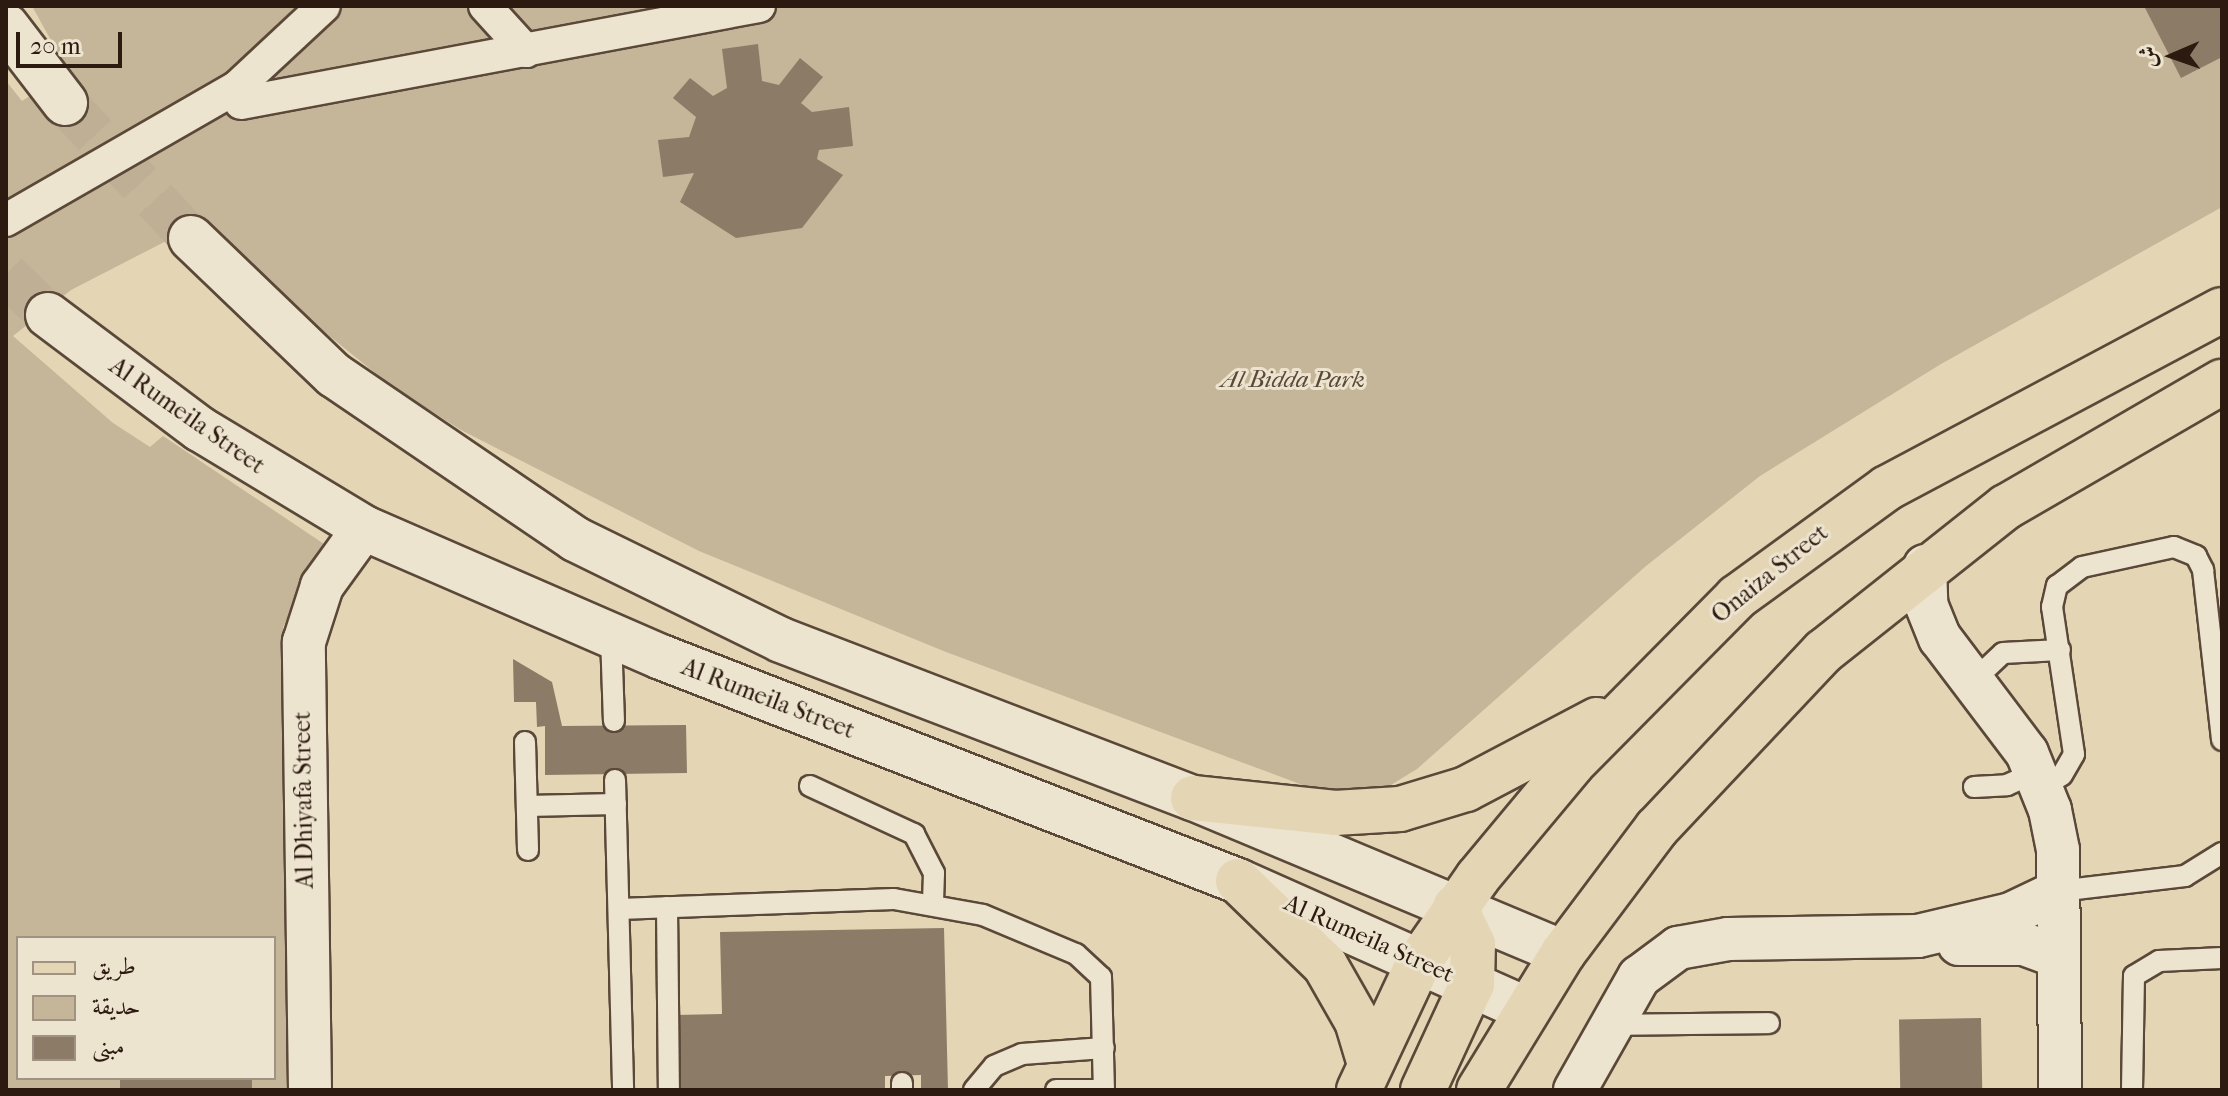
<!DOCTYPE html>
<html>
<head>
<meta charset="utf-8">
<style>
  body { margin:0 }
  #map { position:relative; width:2228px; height:1096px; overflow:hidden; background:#e4d5b5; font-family:"IM FELL French Canon",Amiri,serif }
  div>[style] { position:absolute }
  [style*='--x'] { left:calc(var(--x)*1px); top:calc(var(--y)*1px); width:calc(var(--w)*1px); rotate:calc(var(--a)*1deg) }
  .green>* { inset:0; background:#c5b599 }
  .building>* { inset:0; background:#8c7b66; transform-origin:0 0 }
  .tertiary-tunnel>* { height:44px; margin-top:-22px; transform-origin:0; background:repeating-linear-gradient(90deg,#bfaf94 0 44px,transparent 0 66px) }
  .roads { filter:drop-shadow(2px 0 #5a4839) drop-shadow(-2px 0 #5a4839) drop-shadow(0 2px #5a4839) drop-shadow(0 -2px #5a4839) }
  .service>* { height:20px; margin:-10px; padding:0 10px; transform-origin:10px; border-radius:10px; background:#ede4cf }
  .pedestrian>* { height:32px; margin:-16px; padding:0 16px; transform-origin:16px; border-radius:16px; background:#ede4cf }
  .minor>* { height:42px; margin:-21px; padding:0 21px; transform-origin:21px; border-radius:21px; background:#ede4cf }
  .tertiary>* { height:44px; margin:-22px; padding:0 22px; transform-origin:22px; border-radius:22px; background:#ede4cf }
  .primary>* { height:44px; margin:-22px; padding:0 22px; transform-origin:22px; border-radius:22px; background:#e4d5b5 }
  span { translate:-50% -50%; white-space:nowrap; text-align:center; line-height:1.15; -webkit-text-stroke:6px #ede4cf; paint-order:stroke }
  .park-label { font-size:24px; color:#5a4839; font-style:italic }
  .street-label { font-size:24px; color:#2c1910 }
  .frame { position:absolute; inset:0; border:8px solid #2c1910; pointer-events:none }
  .legend { position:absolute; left:16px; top:936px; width:260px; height:144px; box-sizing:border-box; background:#ede4cf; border:2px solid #a09383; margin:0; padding:10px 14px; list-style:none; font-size:24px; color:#2c1910 }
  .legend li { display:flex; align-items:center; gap:16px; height:40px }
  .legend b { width:40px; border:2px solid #a09383 }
  .north { position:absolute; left:2132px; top:16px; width:80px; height:80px; -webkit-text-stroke:6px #ede4cf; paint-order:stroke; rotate:268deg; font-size:22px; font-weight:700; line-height:32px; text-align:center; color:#2c1910 }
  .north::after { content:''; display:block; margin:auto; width:28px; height:36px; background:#2c1910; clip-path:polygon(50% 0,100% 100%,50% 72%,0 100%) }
  .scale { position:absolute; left:16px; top:32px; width:106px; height:36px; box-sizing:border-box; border:4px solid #2c1910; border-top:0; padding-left:10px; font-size:24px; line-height:28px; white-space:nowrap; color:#2c1910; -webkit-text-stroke:6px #ede4cf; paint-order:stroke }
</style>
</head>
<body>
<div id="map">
  <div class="green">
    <div style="clip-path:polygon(evenodd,32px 6px,2222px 6px,2222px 207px,1941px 364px,1760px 476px,1646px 566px,1417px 769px,1386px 788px,1352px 795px,1316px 790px,946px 652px,699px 551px,461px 430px,390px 385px,264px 283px,170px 239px,71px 290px,13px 336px,113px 423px,150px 447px,163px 436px,324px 544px,283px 627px,290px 1090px,6px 1090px,6px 81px,22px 101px,68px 71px,32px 6px,18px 938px,274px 938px,274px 1078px,18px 1078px,18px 938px)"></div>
  </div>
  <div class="building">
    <div style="clip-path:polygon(2144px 6px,2222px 6px,2222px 57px,2181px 78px)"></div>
    <div style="clip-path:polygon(758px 44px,762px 81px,779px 85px,800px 58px,823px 77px,801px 103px,812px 112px,849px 107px,853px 146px,819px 150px,817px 159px,843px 175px,802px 228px,736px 238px,680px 202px,694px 173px,663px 177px,658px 140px,689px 137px,696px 117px,673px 98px,690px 78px,713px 96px,727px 88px,722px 49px)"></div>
    <div style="clip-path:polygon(513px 659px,552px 682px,562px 726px,686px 725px,687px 773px,545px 775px,545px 726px,537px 727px,536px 702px,514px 702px)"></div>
    <div style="clip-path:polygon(944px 928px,948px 1090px,921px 1090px,921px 1075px,885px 1076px,885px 1090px,677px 1090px,676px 1015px,722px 1014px,720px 932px)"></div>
    <div style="left:1981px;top:1018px;width:72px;height:82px;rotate:89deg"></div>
    <div style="left:120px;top:1078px;width:132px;height:12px"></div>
  </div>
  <div class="tertiary-tunnel">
    <div style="--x:65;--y:103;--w:185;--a:47"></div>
    <div style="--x:6;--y:274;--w:59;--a:44.3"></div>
  </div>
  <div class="roads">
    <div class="service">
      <div style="--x:611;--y:636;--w:85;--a:88"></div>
      <div style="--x:1972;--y:682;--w:42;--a:-43.1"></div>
      <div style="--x:2003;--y:653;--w:57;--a:-3"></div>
      <div style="--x:525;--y:742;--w:108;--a:88.4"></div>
      <div style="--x:615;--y:780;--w:310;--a:88.5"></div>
      <div style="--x:810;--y:786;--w:115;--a:24.8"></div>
      <div style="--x:914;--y:834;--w:44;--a:62.9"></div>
      <div style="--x:934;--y:873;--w:29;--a:92"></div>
      <div style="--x:1974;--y:787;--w:33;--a:-3"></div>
      <div style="--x:2007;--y:785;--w:32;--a:-24"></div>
      <div style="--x:2043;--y:787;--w:22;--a:-32"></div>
      <div style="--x:2062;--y:775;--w:24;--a:-60"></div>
      <div style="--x:2074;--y:754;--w:149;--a:-98.5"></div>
      <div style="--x:2052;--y:607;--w:22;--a:-77"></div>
      <div style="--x:2057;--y:586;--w:31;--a:-37"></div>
      <div style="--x:2082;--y:567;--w:94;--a:-12.3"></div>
      <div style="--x:2174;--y:547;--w:24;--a:22"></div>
      <div style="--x:2196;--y:556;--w:16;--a:63"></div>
      <div style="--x:2203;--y:570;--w:171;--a:83.6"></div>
      <div style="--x:527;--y:806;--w:89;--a:-1.3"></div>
      <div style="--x:2059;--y:891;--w:127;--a:-6.8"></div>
      <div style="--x:2185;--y:876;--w:44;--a:-31.9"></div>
      <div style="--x:667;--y:907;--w:183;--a:89.4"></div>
      <div style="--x:619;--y:909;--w:275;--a:-2.1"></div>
      <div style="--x:894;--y:899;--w:90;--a:10.2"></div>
      <div style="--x:983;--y:915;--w:101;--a:22.8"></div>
      <div style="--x:1076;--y:954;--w:34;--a:43"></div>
      <div style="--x:1101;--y:977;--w:113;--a:88.5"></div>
      <div style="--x:1104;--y:1090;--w:48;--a:180"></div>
      <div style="--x:1611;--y:1025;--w:158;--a:-0.7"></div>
      <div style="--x:902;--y:1083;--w:7;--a:90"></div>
      <div style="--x:974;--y:1090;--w:31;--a:-50"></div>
      <div style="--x:994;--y:1066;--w:30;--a:-23"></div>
      <div style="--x:1022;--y:1054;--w:82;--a:-4.2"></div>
      <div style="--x:2132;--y:1090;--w:114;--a:-89"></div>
      <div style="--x:2134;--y:976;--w:29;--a:-31"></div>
      <div style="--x:2159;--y:961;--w:63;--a:-2.7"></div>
    </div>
    <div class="pedestrian">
      <div style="--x:485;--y:6;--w:61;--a:47.7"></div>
      <div style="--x:241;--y:103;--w:527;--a:-10.61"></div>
      <div style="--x:6;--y:220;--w:265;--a:-29.9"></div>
      <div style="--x:236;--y:88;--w:120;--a:-43"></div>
    </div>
    <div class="minor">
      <div style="--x:1925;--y:566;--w:38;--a:88"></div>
      <div style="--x:1926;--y:604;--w:37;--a:68"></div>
      <div style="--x:1940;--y:638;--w:144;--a:52.9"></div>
      <div style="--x:2027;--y:753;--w:61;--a:68"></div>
      <div style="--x:2050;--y:810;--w:41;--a:78.7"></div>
      <div style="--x:2058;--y:850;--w:240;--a:89.5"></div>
      <div style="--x:1959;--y:944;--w:65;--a:0"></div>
      <div style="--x:2024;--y:944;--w:37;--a:20"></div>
      <div style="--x:310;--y:1090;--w:448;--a:-90.8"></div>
      <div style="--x:304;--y:642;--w:59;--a:-72.2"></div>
      <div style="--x:322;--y:586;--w:72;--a:-54.1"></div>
      <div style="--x:1575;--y:1090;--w:130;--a:-60.5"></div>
      <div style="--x:1639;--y:977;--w:49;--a:-36.6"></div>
      <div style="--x:1678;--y:948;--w:51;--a:-10.2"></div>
      <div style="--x:1728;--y:939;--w:190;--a:-0.9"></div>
      <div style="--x:1918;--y:936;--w:96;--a:-13.3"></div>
      <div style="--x:2011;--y:914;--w:53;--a:-25.6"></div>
    </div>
    <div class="tertiary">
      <div style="--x:6;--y:26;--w:97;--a:52.5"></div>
      <div style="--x:191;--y:238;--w:198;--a:43.8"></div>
      <div style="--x:334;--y:375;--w:292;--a:34.2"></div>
      <div style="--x:575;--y:539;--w:229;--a:26.1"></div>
      <div style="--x:781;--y:640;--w:441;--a:21"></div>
      <div style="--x:1193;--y:798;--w:401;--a:22.7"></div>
      <div style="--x:48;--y:315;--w:190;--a:36.9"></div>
      <div style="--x:200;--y:429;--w:192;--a:31.1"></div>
      <div style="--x:364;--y:528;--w:324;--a:23.5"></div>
      <div style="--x:661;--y:657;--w:619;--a:21.22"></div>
      <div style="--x:1238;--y:881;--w:315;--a:24"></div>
    </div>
    <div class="primary">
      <div style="--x:1193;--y:798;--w:143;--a:6"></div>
      <div style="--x:1335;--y:813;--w:65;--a:-3.5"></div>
      <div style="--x:1400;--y:809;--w:69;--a:-16.9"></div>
      <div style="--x:1466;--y:789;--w:148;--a:-27.8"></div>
      <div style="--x:1238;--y:881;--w:121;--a:44"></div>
      <div style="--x:1325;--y:965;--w:64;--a:60.3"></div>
      <div style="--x:1357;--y:1021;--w:42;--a:73.3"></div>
      <div style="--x:1359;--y:1090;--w:141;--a:-64.9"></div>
      <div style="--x:1419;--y:962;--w:103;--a:-55.2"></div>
      <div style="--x:1478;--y:877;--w:147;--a:-50.2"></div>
      <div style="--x:1572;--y:764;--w:235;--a:-45.3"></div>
      <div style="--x:1737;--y:597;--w:185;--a:-36"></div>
      <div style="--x:1887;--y:488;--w:379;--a:-28"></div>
      <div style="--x:1423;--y:1090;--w:117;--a:-65.2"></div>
      <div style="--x:1472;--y:984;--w:40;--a:-88.6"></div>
      <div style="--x:1473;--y:944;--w:41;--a:-115.9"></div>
      <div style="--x:1479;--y:1090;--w:161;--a:-58.5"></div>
      <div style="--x:1563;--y:953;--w:156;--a:-53.1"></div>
      <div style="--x:1657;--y:828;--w:243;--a:-46.7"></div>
      <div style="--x:1824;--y:651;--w:232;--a:-38.4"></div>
      <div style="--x:2006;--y:507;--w:250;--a:-30.1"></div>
    </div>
  </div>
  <div class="park-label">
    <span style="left:1293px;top:380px">Al Bidda Park</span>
  </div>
  <div class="street-label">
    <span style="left:187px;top:416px;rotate:35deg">Al Rumeila Street</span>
    <span style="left:1770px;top:574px;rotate:-39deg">Onaiza Street</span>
    <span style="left:768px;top:699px;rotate:21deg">Al Rumeila Street</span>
    <span style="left:304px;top:800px;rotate:-91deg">Al Dhiyafa Street</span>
    <span style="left:1369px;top:939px;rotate:24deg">Al Rumeila Street</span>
  </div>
  <div class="frame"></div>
  <ul class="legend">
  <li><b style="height:10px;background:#e4d5b5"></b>طريق</li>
  <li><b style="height:22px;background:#c5b599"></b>حديقة</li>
  <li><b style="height:22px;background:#8c7b66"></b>مبنى</li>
  </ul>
  <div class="north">ش</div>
  <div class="scale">20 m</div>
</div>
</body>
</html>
